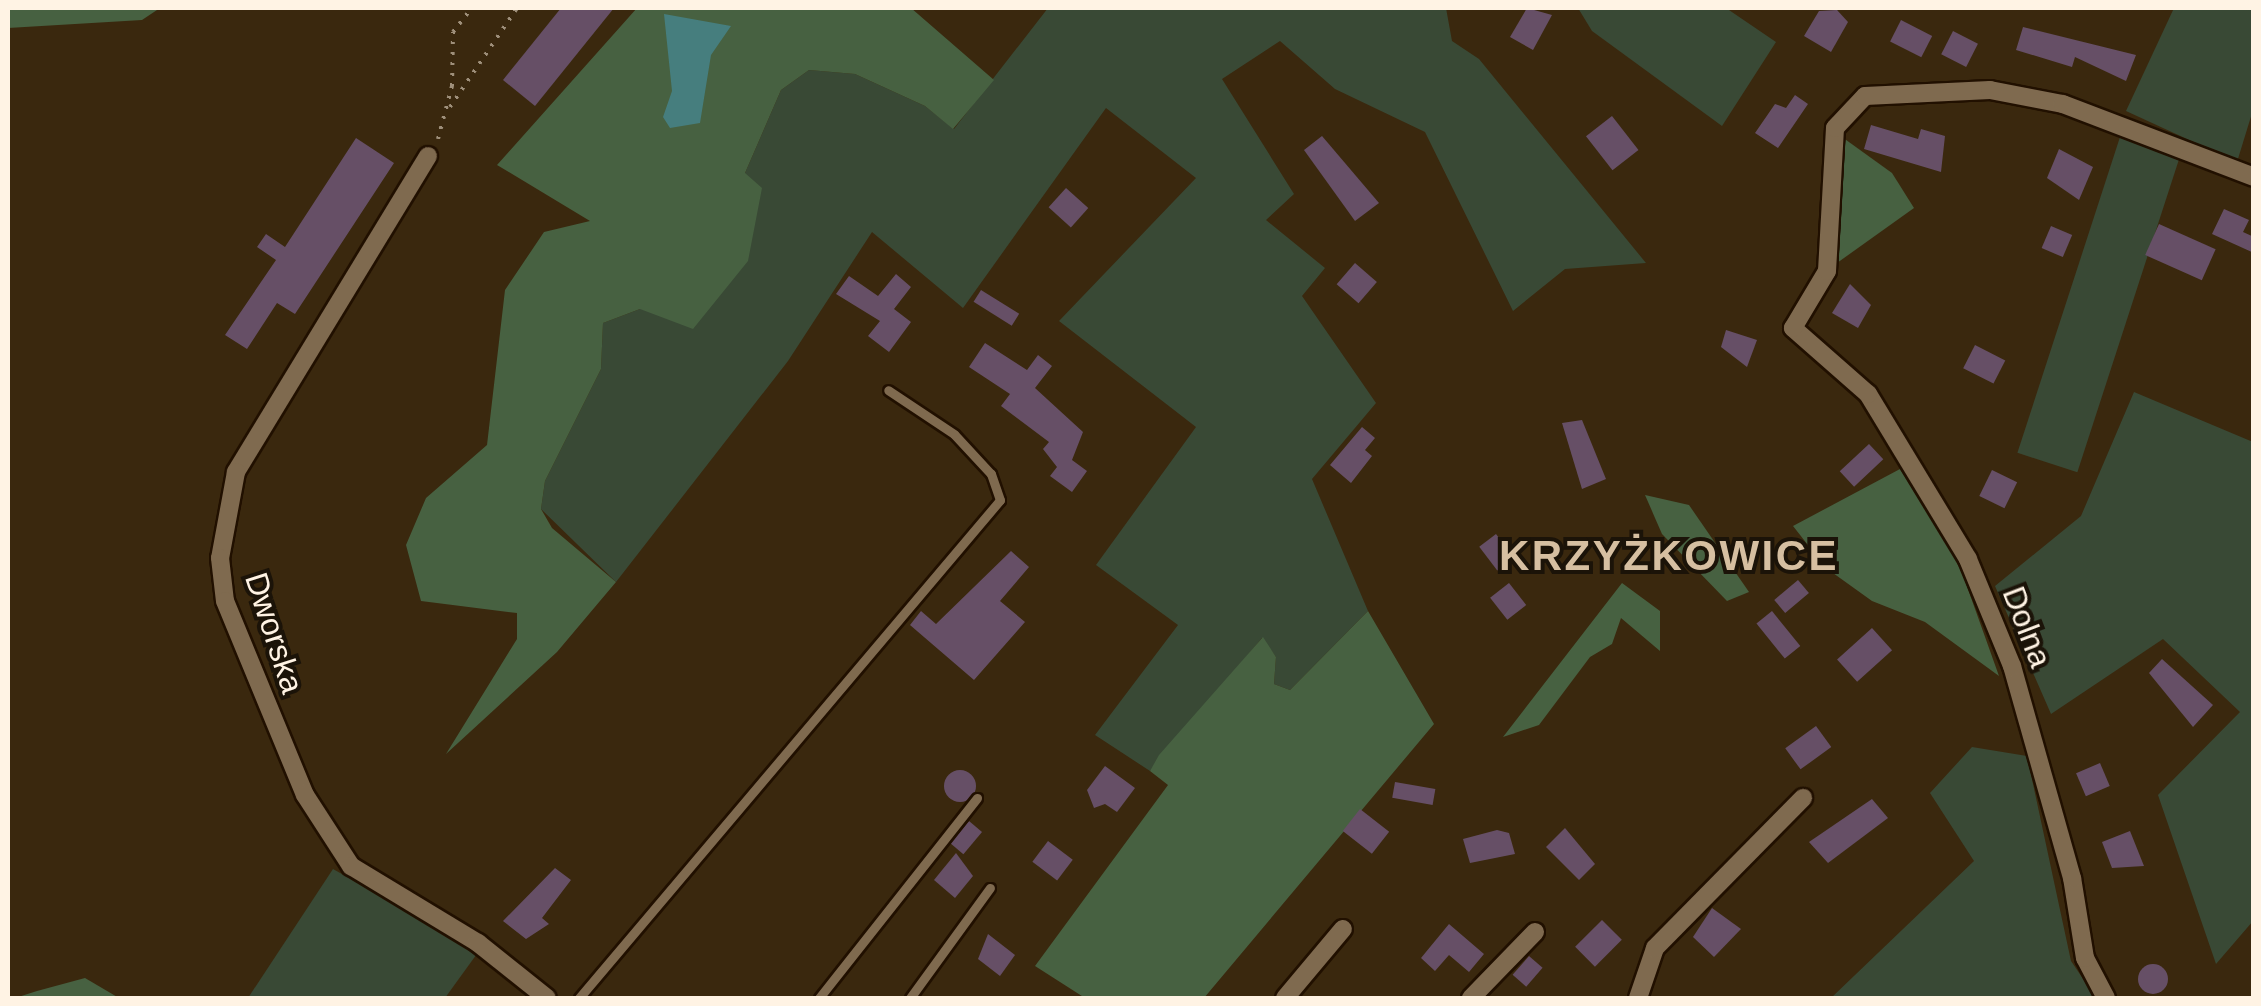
<!DOCTYPE html>
<html>
<head>
<meta charset="utf-8">
<style>
  body { margin:0 }
  #map { position:relative; width:2261px; height:1006px; overflow:hidden; background:#3a280e; font-family:Helvetica,sans-serif }
  div>[style] { position:absolute }
  [style*='--x'] { left:calc(var(--x)*1px); top:calc(var(--y)*1px); width:calc(var(--w)*1px); rotate:calc(var(--a)*1deg) }
  .green>* { inset:0; background:#394935; transform-origin:0 0 }
  .forest>* { inset:0; background:#476141 }
  .water>* { inset:0; background:#467e7e }
  .building>* { inset:0; background:#664f66; transform-origin:0 0 }
  .round { border-radius:50% }
  .path>* { height:4px; margin-top:-2px; transform-origin:0; background:repeating-linear-gradient(90deg,#9e8f7a 0 2.5px,transparent 0 10.5px) }
  .roads { filter:drop-shadow(2px 0 #211000) drop-shadow(-2px 0 #211000) drop-shadow(0 2px #211000) drop-shadow(0 -2px #211000) }
  .lane>* { height:9px; margin:-4.5px; padding:0 4.5px; transform-origin:4.5px; border-radius:4.5px; background:#7f6a4f }
  .street>* { height:18px; margin:-9px; padding:0 9px; transform-origin:9px; border-radius:9px; background:#7f6a4f }
  span { translate:-50% -50%; white-space:nowrap; text-align:center; line-height:1.15; -webkit-text-stroke:8px #1b1308; paint-order:stroke }
  .street-label { font-size:32px; color:#fff3e4 }
  .district-label { font-size:42px; color:#d6bfa1; font-weight:700; letter-spacing:2.5px }
  .frame { position:absolute; inset:0; border:10px solid #fff3e4; pointer-events:none }
</style>
</head>
<body>
<div id="map">
  <div class="green">
    <div style="clip-path:polygon(1048px 8px,1446px 8px,1452px 41px,1479px 59px,1646px 263px,1565px 269px,1513px 311px,1425px 132px,1335px 89px,1280px 41px,1222px 79px,1294px 194px,1266px 220px,1325px 268px,1302px 296px,1376px 403px,1312px 479px,1368px 611px,1290px 690px,1274px 684px,1276px 657px,1262px 638px,1150px 771px,1095px 735px,1178px 625px,1096px 565px,1196px 427px,1059px 321px,1196px 178px,1106px 108px,963px 308px,872px 232px,788px 361px,616px 582px,541px 509px,545px 481px,601px 369px,603px 323px,640px 309px,745px 173px,781px 90px,809px 70px,855px 74px,925px 106px,954px 129px)"></div>
    <div style="clip-path:polygon(1578px 8px,1726px 8px,1776px 42px,1722px 126px,1592px 31px)"></div>
    <div style="clip-path:polygon(2174px 8px,2253px 8px,2253px 110px,2237px 162px,2126px 111px)"></div>
    <div style="left:2120px;top:137px;width:63px;height:332px;rotate:18deg"></div>
    <div style="clip-path:polygon(2134px 392px,2253px 442px,2253px 921px,2216px 964px,2158px 795px,2240px 712px,2163px 639px,2051px 714px,1995px 586px,2081px 516px)"></div>
    <div style="clip-path:polygon(1972px 747px,2027px 756px,2071px 961px,2096px 998px,1831px 998px,1974px 861px,1930px 793px)"></div>
    <div style="clip-path:polygon(333px 869px,479px 951px,445px 998px,248px 998px)"></div>
  </div>
  <div class="forest">
    <div style="clip-path:polygon(8px 8px,160px 8px,142px 20px,8px 28px)"></div>
    <div style="clip-path:polygon(637px 8px,911px 8px,994px 80px,953px 129px,925px 106px,855px 74px,809px 70px,781px 90px,745px 173px,762px 188px,748px 261px,693px 329px,640px 309px,603px 323px,601px 369px,545px 481px,541px 509px,552px 528px,616px 582px,557px 652px,446px 754px,517px 639px,517px 613px,421px 601px,406px 545px,426px 498px,487px 445px,505px 290px,544px 232px,590px 221px,497px 165px)"></div>
    <div style="clip-path:polygon(1842px 137px,1892px 173px,1914px 208px,1837px 263px)"></div>
    <div style="clip-path:polygon(1900px 469px,1959px 564px,1999px 676px,1925px 622px,1872px 601px,1826px 568px,1793px 526px)"></div>
    <div style="clip-path:polygon(1645px 495px,1689px 505px,1749px 592px,1727px 601px,1662px 534px)"></div>
    <div style="clip-path:polygon(1622px 583px,1660px 611px,1660px 651px,1621px 618px,1612px 644px,1590px 657px,1539px 725px,1503px 737px)"></div>
    <div style="clip-path:polygon(1368px 611px,1434px 724px,1204px 998px,1085px 998px,1035px 966px,1168px 785px,1150px 771px,1159px 755px,1263px 637px,1276px 657px,1274px 684px,1290px 690px)"></div>
    <div style="clip-path:polygon(85px 978px,119px 998px,15px 998px,37px 991px)"></div>
  </div>
  <div class="water">
    <div style="clip-path:polygon(664px 14px,731px 26px,711px 55px,700px 123px,670px 128px,663px 117px,672px 91px)"></div>
  </div>
  <div class="building">
    <div style="clip-path:polygon(561px 8px,614px 8px,535px 106px,503px 80px)"></div>
    <div style="clip-path:polygon(1527px 8px,1552px 15px,1533px 50px,1510px 37px)"></div>
    <div style="clip-path:polygon(1837px 10px,1848px 22px,1831px 52px,1804px 36px,1819px 11px)"></div>
    <div style="left:1901px;top:20px;width:35px;height:24px;rotate:27deg"></div>
    <div style="clip-path:polygon(2023px 27px,2136px 55px,2126px 81px,2075px 57px,2072px 67px,2016px 50px)"></div>
    <div style="left:1953px;top:31px;width:28px;height:26px;rotate:27deg"></div>
    <div style="clip-path:polygon(1795px 95px,1808px 104px,1778px 148px,1755px 133px,1775px 104px,1786px 108px)"></div>
    <div style="left:1612px;top:116px;width:43px;height:33px;rotate:52deg"></div>
    <div style="clip-path:polygon(1871px 125px,1918px 139px,1921px 129px,1945px 136px,1941px 172px,1864px 149px)"></div>
    <div style="clip-path:polygon(1322px 136px,1379px 203px,1355px 221px,1304px 150px)"></div>
    <div style="clip-path:polygon(356px 138px,394px 163px,295px 314px,277px 303px,247px 349px,225px 335px,276px 260px,257px 247px,266px 234px,285px 247px)"></div>
    <div style="clip-path:polygon(2059px 149px,2093px 167px,2079px 200px,2047px 178px)"></div>
    <div style="left:1066px;top:188px;width:30px;height:26px;rotate:42deg"></div>
    <div style="clip-path:polygon(2224px 209px,2249px 220px,2243px 232px,2254px 237px,2254px 253px,2212px 234px)"></div>
    <div style="left:2159px;top:224px;width:62px;height:34px;rotate:24deg"></div>
    <div style="left:2051px;top:226px;width:23px;height:24px;rotate:23deg"></div>
    <div style="left:1355px;top:263px;width:29px;height:28px;rotate:41deg"></div>
    <div style="clip-path:polygon(896px 274px,911px 287px,894px 309px,911px 322px,889px 352px,868px 336px,880px 321px,836px 294px,849px 276px,878px 296px)"></div>
    <div style="clip-path:polygon(1850px 284px,1871px 305px,1858px 328px,1832px 313px)"></div>
    <div style="left:981px;top:290px;width:45px;height:14px;rotate:32deg"></div>
    <div style="clip-path:polygon(1726px 330px,1757px 340px,1747px 367px,1721px 347px)"></div>
    <div style="clip-path:polygon(985px 343px,1027px 370px,1038px 355px,1052px 366px,1035px 388px,1083px 432px,1072px 460px,1087px 471px,1072px 492px,1050px 476px,1057px 467px,1043px 449px,1049px 442px,1001px 406px,1010px 394px,969px 367px)"></div>
    <div style="left:1975px;top:345px;width:34px;height:26px;rotate:27deg"></div>
    <div style="clip-path:polygon(1582px 420px,1606px 479px,1582px 489px,1562px 423px)"></div>
    <div style="clip-path:polygon(1362px 427px,1375px 438px,1365px 450px,1372px 456px,1351px 483px,1330px 465px)"></div>
    <div style="left:1869px;top:444px;width:21px;height:40px;rotate:47deg"></div>
    <div style="left:1992px;top:470px;width:28px;height:29px;rotate:26deg"></div>
    <div style="left:1496px;top:534px;width:30px;height:21px;rotate:53deg"></div>
    <div style="clip-path:polygon(1011px 551px,1029px 567px,1000px 601px,1025px 622px,974px 680px,910px 625px,921px 611px,936px 624px)"></div>
    <div style="left:1798px;top:580px;width:17px;height:31px;rotate:50deg"></div>
    <div style="left:1509px;top:583px;width:28px;height:24px;rotate:52deg"></div>
    <div style="left:1772px;top:611px;width:45px;height:20px;rotate:51deg"></div>
    <div style="left:1872px;top:628px;width:30px;height:47px;rotate:48deg"></div>
    <div style="clip-path:polygon(2162px 659px,2213px 705px,2193px 727px,2149px 673px)"></div>
    <div style="left:1816px;top:726px;width:26px;height:38px;rotate:54deg"></div>
    <div style="left:2100px;top:763px;width:25px;height:26px;rotate:67deg"></div>
    <div style="clip-path:polygon(1105px 766px,1135px 788px,1117px 812px,1105px 804px,1094px 808px,1087px 790px)"></div>
    <div class="round" style="left:944px;top:770px;width:32px;height:32px"></div>
    <div style="left:1395px;top:782px;width:41px;height:16px;rotate:10deg"></div>
    <div style="clip-path:polygon(1872px 799px,1888px 818px,1828px 863px,1809px 842px)"></div>
    <div style="left:1360px;top:809px;width:37px;height:28px;rotate:38deg"></div>
    <div style="left:969px;top:821px;width:17px;height:29px;rotate:40deg"></div>
    <div style="clip-path:polygon(1565px 828px,1595px 864px,1579px 880px,1546px 847px)"></div>
    <div style="clip-path:polygon(1497px 830px,1509px 833px,1515px 854px,1470px 863px,1463px 839px)"></div>
    <div style="clip-path:polygon(2130px 831px,2144px 866px,2112px 868px,2102px 842px)"></div>
    <div style="left:1048px;top:841px;width:31px;height:26px;rotate:37deg"></div>
    <div style="clip-path:polygon(956px 853px,973px 876px,955px 898px,934px 880px)"></div>
    <div style="clip-path:polygon(555px 868px,571px 880px,542px 918px,549px 924px,526px 939px,503px 921px)"></div>
    <div style="clip-path:polygon(1712px 908px,1741px 929px,1714px 957px,1693px 937px)"></div>
    <div style="left:1602px;top:920px;width:28px;height:38px;rotate:45deg"></div>
    <div style="clip-path:polygon(1449px 924px,1484px 954px,1469px 972px,1449px 955px,1435px 971px,1421px 958px)"></div>
    <div style="clip-path:polygon(988px 934px,1015px 955px,1000px 976px,978px 959px)"></div>
    <div style="left:1529px;top:956px;width:18px;height:25px;rotate:41deg"></div>
    <div class="round" style="left:2138px;top:964px;width:30px;height:30px"></div>
  </div>
  <div class="path">
    <div style="--x:450;--y:107;--w:120;--a:-55.9"></div>
    <div style="--x:438;--y:139;--w:55;--a:-75.2"></div>
    <div style="--x:452;--y:86;--w:54;--a:-88.9"></div>
    <div style="--x:453;--y:32;--w:31;--a:-52"></div>
  </div>
  <div class="roads">
    <div class="lane">
      <div style="--x:579;--y:998;--w:652;--a:-49.79"></div>
      <div style="--x:1000;--y:500;--w:28;--a:-109"></div>
      <div style="--x:991;--y:474;--w:54;--a:-132.8"></div>
      <div style="--x:954;--y:434;--w:79;--a:-146.3"></div>
      <div style="--x:819;--y:998;--w:255;--a:-51.7"></div>
      <div style="--x:910;--y:998;--w:136;--a:-54"></div>
    </div>
    <div class="street">
      <div style="--x:428;--y:156;--w:370;--a:121.3"></div>
      <div style="--x:236;--y:472;--w:87;--a:100.5"></div>
      <div style="--x:220;--y:558;--w:43;--a:83.4"></div>
      <div style="--x:225;--y:601;--w:210;--a:67.6"></div>
      <div style="--x:305;--y:795;--w:85;--a:57.1"></div>
      <div style="--x:351;--y:866;--w:149;--a:31.2"></div>
      <div style="--x:478;--y:943;--w:88;--a:38.6"></div>
      <div style="--x:1285;--y:998;--w:90;--a:-50"></div>
      <div style="--x:1471;--y:998;--w:92;--a:-45.9"></div>
      <div style="--x:1638;--y:998;--w:53;--a:-71.2"></div>
      <div style="--x:1655;--y:948;--w:211;--a:-45.4"></div>
      <div style="--x:2106;--y:998;--w:45;--a:-117.7"></div>
      <div style="--x:2085;--y:958;--w:81;--a:-99.2"></div>
      <div style="--x:2072;--y:878;--w:220;--a:-105.8"></div>
      <div style="--x:2012;--y:666;--w:116;--a:-112.4"></div>
      <div style="--x:1968;--y:559;--w:193;--a:-121.2"></div>
      <div style="--x:1868;--y:394;--w:100;--a:-138.7"></div>
      <div style="--x:1793;--y:328;--w:66;--a:-59.2"></div>
      <div style="--x:1827;--y:271;--w:143;--a:-86.8"></div>
      <div style="--x:1835;--y:128;--w:44;--a:-46.8"></div>
      <div style="--x:1865;--y:96;--w:125;--a:-2.7"></div>
      <div style="--x:1990;--y:90;--w:74;--a:10.9"></div>
      <div style="--x:2063;--y:104;--w:204;--a:20.9"></div>
    </div>
  </div>
  <div class="street-label">
    <span style="left:2027px;top:627px;rotate:69deg">Dolna</span>
    <span style="left:274px;top:633px;rotate:72deg">Dworska</span>
  </div>
  <div class="district-label">
    <span style="left:1669px;top:556px">KRZYŻKOWICE</span>
  </div>
  <div class="frame"></div>
</div>
</body>
</html>
